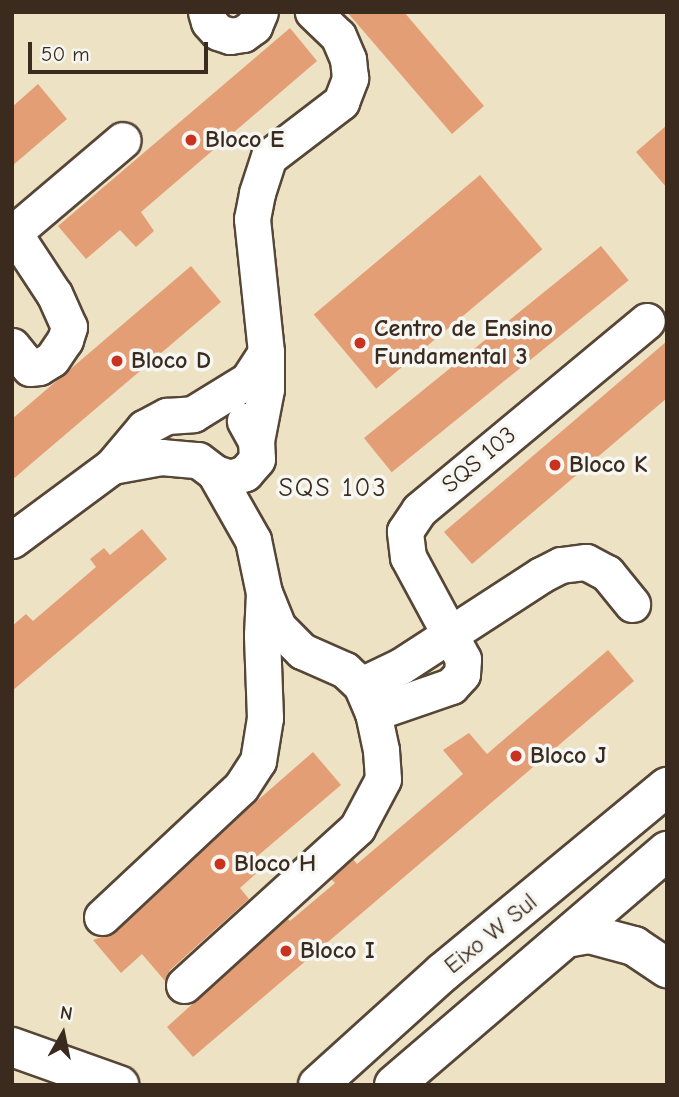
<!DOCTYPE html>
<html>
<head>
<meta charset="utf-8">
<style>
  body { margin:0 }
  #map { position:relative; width:679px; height:1097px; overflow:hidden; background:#ede2c4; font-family:"Comic Neue",sans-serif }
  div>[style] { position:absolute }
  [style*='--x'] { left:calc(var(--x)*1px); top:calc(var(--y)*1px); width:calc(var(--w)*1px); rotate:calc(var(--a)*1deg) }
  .building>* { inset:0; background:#e39e76; transform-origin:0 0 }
  .roads { filter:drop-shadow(2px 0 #564637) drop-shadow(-2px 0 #564637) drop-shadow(0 2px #564637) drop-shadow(0 -2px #564637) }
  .minor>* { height:35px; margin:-17.5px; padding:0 17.5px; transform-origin:17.5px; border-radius:17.5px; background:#fff }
  .major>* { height:38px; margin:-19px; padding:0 19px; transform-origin:19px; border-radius:19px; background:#fff }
  .highway>* { height:38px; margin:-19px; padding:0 19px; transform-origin:19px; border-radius:19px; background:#fff }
  .dots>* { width:19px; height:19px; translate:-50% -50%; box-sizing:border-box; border:4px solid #f6f6f2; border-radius:50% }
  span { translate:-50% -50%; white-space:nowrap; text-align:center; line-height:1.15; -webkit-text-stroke:7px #f6f6f2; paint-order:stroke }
  .poi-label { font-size:24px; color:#3b2a1e; font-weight:700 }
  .left { translate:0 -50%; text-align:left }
  .street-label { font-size:24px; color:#3b2a1e }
  .neighbourhood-label { font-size:26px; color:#3b2a1e; letter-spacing:2px }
  .frame { position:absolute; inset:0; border:14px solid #3b2a1e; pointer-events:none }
  .north { position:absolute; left:28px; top:999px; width:70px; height:70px; -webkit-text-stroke:5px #f6f6f2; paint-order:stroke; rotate:9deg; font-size:19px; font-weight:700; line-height:28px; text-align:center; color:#3b2a1e }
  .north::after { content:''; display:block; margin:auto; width:24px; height:32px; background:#3b2a1e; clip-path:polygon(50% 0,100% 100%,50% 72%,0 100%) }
  .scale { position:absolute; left:28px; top:42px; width:180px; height:32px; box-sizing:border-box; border:4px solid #3b2a1e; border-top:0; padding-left:9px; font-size:21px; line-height:24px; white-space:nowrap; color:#3b2a1e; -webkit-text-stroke:5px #f6f6f2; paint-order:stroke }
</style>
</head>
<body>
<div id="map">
  <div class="building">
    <div style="clip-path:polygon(347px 12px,404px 12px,484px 106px,452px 134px)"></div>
    <div style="clip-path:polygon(290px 28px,317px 61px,141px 212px,154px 231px,136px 247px,120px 230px,86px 259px,58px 226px)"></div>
    <div style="clip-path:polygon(38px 84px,67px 119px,12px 166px,12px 107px)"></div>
    <div style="clip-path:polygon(667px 125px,667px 188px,636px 152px)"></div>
    <div style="left:480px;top:175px;width:97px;height:217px;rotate:50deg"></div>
    <div style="left:601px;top:246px;width:44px;height:305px;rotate:51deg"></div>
    <div style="clip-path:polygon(191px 266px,221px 302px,12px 480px,12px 419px)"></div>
    <div style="clip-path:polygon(667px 341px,667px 398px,472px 564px,444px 532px)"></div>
    <div style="clip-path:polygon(142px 529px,167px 559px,12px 691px,12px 626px,26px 614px,33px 621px,96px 567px,90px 559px,104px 548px,110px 555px)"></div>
    <div style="clip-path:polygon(608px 650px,634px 681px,193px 1057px,167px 1027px,287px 918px,290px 921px,335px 883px,331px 879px,353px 859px,357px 864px,463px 774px,443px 750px,469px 733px,487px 754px)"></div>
    <div style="clip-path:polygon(313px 752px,341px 785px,254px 859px,262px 868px,240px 888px,249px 899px,170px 970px,165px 981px,142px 954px,121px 973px,93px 940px,116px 932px,251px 806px)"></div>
  </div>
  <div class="roads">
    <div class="minor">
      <div style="--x:206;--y:12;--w:10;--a:73"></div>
      <div style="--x:209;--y:22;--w:13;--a:48"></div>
      <div style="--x:218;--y:32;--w:13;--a:18"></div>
      <div style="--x:230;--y:36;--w:13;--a:-9"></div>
      <div style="--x:243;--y:34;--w:14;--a:-36"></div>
      <div style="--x:254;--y:26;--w:15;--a:-67"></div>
      <div style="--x:12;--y:234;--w:145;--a:-40.3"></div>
      <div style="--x:12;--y:346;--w:28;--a:51"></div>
      <div style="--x:30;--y:368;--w:9;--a:-6"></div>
      <div style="--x:39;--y:367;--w:15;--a:-32"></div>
      <div style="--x:52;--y:359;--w:23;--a:-56"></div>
      <div style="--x:65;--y:340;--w:14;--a:-73"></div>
      <div style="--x:69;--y:327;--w:36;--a:-114"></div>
      <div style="--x:54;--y:294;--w:73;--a:-123.3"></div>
      <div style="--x:256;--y:441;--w:53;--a:-79.1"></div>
      <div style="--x:266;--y:389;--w:37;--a:-90"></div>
      <div style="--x:266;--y:352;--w:134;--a:-96"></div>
      <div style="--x:252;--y:219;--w:26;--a:-79"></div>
      <div style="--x:257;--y:193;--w:38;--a:-72"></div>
      <div style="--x:269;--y:157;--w:91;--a:-37.4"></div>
      <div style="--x:341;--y:102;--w:26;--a:-69"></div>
      <div style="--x:350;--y:78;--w:19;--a:-96"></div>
      <div style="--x:348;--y:59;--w:25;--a:-113"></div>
      <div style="--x:338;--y:36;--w:35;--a:-136"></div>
      <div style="--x:112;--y:466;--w:50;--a:-10.4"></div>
      <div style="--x:161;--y:457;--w:37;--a:5"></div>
      <div style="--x:198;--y:460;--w:21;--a:37"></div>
      <div style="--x:215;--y:473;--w:16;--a:18"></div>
      <div style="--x:230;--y:478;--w:16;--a:-18"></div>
      <div style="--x:245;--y:473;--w:18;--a:-49"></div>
      <div style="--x:257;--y:459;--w:18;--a:-93"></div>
      <div style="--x:256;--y:441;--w:23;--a:-119"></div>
      <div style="--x:12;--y:540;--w:124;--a:-36.5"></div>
      <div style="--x:112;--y:466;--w:50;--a:-49.9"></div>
      <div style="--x:144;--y:428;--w:26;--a:-28"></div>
      <div style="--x:167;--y:416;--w:26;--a:-4"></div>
      <div style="--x:193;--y:414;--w:65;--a:-31.7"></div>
      <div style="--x:248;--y:380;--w:33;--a:-57"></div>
      <div style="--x:361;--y:685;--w:44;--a:-25.4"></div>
      <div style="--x:401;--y:666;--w:167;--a:-33"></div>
      <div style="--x:541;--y:575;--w:22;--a:-27"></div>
      <div style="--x:561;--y:565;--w:25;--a:-7"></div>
      <div style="--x:586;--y:562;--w:24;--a:28"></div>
      <div style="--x:607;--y:573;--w:40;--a:51"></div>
      <div style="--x:373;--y:713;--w:83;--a:-19.1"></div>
      <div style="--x:451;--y:686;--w:16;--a:-47"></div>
      <div style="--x:462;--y:674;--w:15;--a:-86"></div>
      <div style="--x:463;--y:659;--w:116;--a:-118.3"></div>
      <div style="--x:408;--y:557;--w:26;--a:-97"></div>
      <div style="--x:405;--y:531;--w:25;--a:-56"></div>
      <div style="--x:419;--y:510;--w:296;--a:-39.7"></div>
      <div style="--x:102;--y:917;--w:190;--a:-43.1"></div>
      <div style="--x:241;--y:787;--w:31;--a:-57"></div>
      <div style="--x:258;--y:761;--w:44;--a:-80.8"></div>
      <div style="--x:265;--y:718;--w:83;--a:-92.1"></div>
      <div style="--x:262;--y:635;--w:42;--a:-87.3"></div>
      <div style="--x:264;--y:593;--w:54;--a:-101.7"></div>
      <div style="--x:253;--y:540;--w:77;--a:-119.6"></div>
      <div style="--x:184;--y:985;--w:234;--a:-42.2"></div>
      <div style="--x:357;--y:828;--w:55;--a:-62"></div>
      <div style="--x:383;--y:779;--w:29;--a:-94"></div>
      <div style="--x:381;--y:750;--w:38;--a:-102"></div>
      <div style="--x:373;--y:713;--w:30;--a:-113"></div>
      <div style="--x:361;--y:685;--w:22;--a:-137"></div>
      <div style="--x:345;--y:670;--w:47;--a:-156.2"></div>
      <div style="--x:302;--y:651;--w:34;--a:-135"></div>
      <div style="--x:278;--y:627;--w:37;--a:-112"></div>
    </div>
    <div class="major">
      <div style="--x:12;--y:1047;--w:114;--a:19.6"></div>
      <div style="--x:318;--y:1085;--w:167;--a:-42.1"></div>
      <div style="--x:442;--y:973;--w:292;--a:-39.6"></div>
      <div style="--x:394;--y:1085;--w:360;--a:-40.6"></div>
    </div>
    <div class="highway">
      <div style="--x:566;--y:938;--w:23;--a:-10"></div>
      <div style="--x:589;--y:934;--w:47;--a:14.9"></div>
      <div style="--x:634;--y:946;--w:40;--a:34"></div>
    </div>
  </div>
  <div class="dots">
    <div style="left:191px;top:140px;background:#c8321e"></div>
    <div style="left:360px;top:343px;background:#c8321e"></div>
    <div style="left:117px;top:361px;background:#c8321e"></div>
    <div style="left:555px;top:465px;background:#c8321e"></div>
    <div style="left:516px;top:756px;background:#c8321e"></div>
    <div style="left:220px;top:864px;background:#c8321e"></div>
    <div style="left:286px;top:951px;background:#c8321e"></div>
  </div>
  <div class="poi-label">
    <span class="left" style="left:205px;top:140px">Bloco E</span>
    <span class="left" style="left:374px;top:343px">Centro de Ensino<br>Fundamental 3</span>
    <span class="left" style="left:131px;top:361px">Bloco D</span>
    <span class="left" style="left:569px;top:465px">Bloco K</span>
    <span class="left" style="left:530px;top:756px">Bloco J</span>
    <span class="left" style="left:234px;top:864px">Bloco H</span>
    <span class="left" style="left:300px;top:951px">Bloco I</span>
  </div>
  <div class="street-label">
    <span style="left:479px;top:460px;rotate:-40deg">SQS 103</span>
    <span style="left:491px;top:934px;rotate:-39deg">Eixo W Sul</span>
  </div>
  <div class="neighbourhood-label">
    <span style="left:333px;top:489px">SQS 103</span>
  </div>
  <div class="frame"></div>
  <div class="north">N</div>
  <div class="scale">50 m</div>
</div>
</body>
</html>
